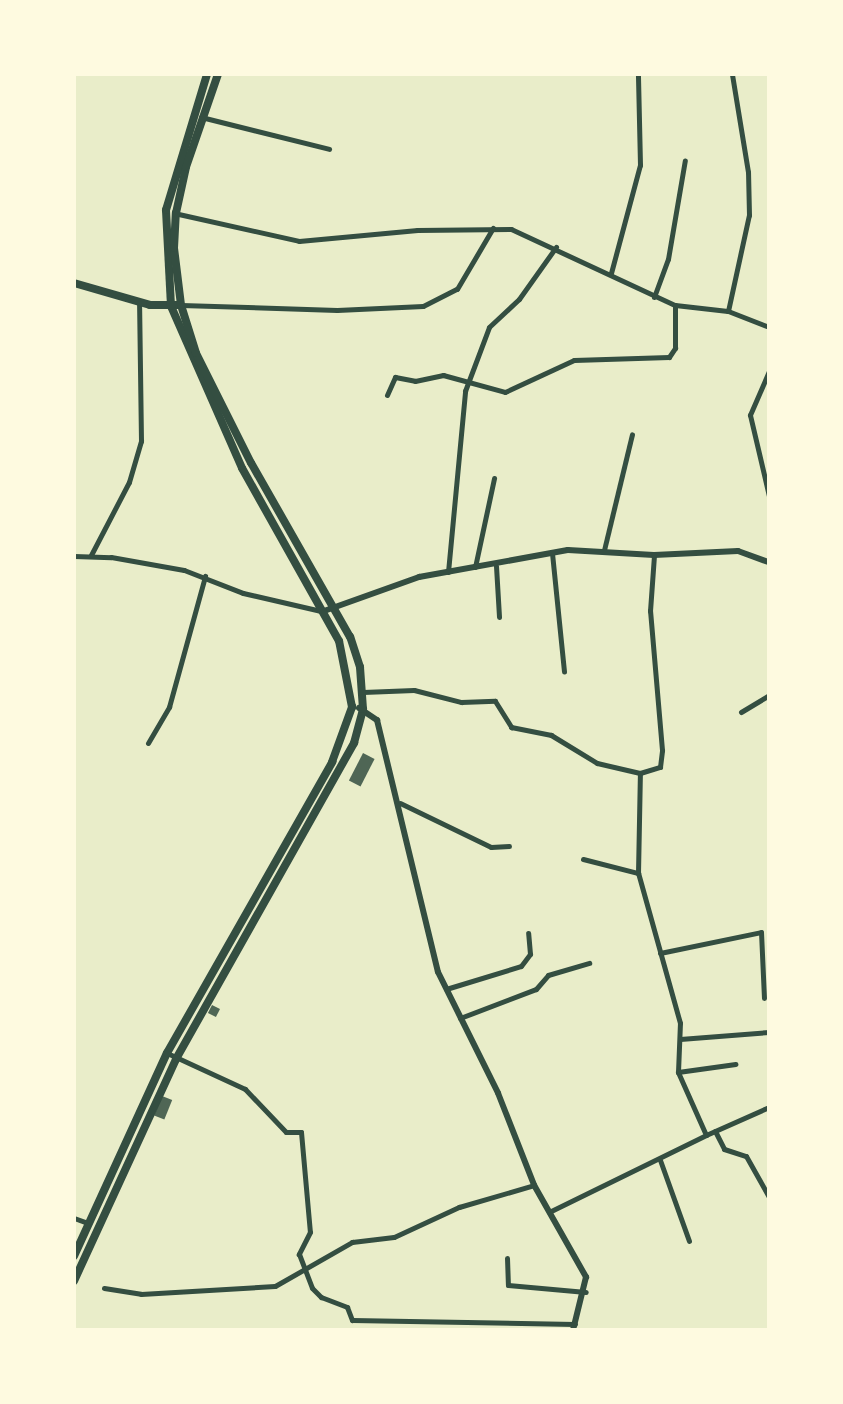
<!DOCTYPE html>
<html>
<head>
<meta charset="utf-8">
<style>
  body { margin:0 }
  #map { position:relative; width:843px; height:1404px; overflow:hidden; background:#e9edc9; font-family:Rubik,sans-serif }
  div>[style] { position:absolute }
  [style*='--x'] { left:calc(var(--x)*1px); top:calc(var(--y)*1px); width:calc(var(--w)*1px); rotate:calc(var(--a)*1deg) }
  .building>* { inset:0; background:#4f6655; transform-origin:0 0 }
  .minor>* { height:5px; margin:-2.5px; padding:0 2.5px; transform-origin:2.5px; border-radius:2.5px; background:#344e41 }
  .tertiary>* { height:6px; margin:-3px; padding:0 3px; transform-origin:3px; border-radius:3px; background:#344e41 }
  .primary>* { height:8px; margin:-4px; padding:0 4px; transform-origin:4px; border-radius:4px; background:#344e41 }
  .trunk>* { height:8px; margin:-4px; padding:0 4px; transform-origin:4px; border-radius:4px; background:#344e41 }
  span { translate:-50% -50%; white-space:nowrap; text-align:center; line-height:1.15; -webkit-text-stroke:8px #fefae0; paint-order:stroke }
  .frame { position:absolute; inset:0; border:76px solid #fefae0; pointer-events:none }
</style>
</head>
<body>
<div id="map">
  <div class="building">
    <div style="left:363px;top:753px;width:13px;height:31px;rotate:27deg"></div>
    <div style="left:212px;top:1005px;width:9px;height:9px;rotate:27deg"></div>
    <div style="left:162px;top:1096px;width:11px;height:21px;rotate:22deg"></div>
  </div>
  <div class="minor">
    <div style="--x:201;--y:117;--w:132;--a:14"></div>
    <div style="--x:174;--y:213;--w:128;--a:12.6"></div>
    <div style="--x:299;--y:241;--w:119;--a:-5.3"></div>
    <div style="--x:417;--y:230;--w:94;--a:-0.6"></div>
    <div style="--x:511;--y:229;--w:181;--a:24.9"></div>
    <div style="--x:675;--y:305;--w:53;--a:6.5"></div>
    <div style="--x:728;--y:311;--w:44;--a:21.3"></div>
    <div style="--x:769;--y:270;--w:3;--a:90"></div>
    <div style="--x:611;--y:273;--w:112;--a:-75"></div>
    <div style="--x:640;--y:165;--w:91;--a:-91.3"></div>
    <div style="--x:654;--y:297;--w:40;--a:-69.8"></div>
    <div style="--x:668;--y:259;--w:100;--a:-80.3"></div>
    <div style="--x:181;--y:305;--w:156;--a:1.8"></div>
    <div style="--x:337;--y:310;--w:86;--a:-2.7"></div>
    <div style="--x:423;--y:306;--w:38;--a:-27"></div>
    <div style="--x:457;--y:289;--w:71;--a:-59.5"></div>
    <div style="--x:728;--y:311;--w:98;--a:-77.7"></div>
    <div style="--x:749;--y:215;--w:43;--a:-91.3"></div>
    <div style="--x:748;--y:172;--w:99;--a:-99.3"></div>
    <div style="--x:769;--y:371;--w:48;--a:113.4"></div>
    <div style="--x:750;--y:415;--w:83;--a:76.8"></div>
    <div style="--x:387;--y:395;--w:20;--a:-66"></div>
    <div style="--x:395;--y:377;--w:20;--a:11"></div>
    <div style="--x:415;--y:381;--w:29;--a:-12"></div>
    <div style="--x:443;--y:375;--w:64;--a:15.3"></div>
    <div style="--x:505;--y:392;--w:76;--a:-24.9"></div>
    <div style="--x:574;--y:360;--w:95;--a:-1.8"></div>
    <div style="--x:669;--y:357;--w:11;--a:-56"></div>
    <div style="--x:675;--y:348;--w:43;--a:-90"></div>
    <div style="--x:604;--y:550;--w:119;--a:-76.4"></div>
    <div style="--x:552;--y:553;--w:119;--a:84.2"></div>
    <div style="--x:91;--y:555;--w:82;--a:-62.5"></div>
    <div style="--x:129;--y:482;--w:43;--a:-73.7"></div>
    <div style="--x:141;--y:441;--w:139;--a:-90.8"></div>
    <div style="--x:74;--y:556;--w:37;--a:2"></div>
    <div style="--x:111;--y:557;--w:74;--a:10.1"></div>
    <div style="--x:184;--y:570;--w:63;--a:21.3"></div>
    <div style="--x:243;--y:593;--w:80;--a:13"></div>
    <div style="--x:496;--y:566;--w:51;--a:86.6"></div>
    <div style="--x:475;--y:567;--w:91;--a:-77.9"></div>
    <div style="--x:448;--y:572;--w:182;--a:-84.6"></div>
    <div style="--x:465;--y:391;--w:68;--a:-69.4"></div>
    <div style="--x:489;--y:327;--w:41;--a:-43"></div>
    <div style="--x:519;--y:299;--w:64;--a:-54.6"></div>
    <div style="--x:363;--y:692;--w:51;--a:-2.2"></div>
    <div style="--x:414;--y:690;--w:49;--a:14.3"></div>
    <div style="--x:461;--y:702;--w:34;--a:-2"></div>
    <div style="--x:495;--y:701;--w:31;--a:58"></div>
    <div style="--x:511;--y:727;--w:41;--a:11.3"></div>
    <div style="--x:551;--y:735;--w:54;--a:31.3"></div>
    <div style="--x:597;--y:763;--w:44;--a:13.1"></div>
    <div style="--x:741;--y:712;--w:33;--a:-31"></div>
    <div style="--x:148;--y:743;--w:42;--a:-59.7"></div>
    <div style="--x:169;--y:707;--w:136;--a:-74.6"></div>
    <div style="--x:400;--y:803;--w:101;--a:25.8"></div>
    <div style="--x:491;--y:847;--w:18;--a:-3"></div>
    <div style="--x:583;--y:859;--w:57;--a:14.3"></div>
    <div style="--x:660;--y:953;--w:103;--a:-11.7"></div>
    <div style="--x:761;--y:932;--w:66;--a:87.4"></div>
    <div style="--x:446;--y:989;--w:78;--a:-17"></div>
    <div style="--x:521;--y:966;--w:15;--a:-53"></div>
    <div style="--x:530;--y:954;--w:21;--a:-95"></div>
    <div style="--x:460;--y:1018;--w:81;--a:-20.9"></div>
    <div style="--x:536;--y:989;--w:18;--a:-49"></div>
    <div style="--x:548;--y:975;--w:43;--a:-16.3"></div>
    <div style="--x:680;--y:1039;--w:89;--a:-4.5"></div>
    <div style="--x:167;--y:1053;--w:86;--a:24.8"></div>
    <div style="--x:245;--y:1089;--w:59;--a:46.4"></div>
    <div style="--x:286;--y:1132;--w:15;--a:0"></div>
    <div style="--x:301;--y:1132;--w:100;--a:84.9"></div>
    <div style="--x:310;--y:1232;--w:25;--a:117"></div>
    <div style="--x:299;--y:1254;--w:36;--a:69"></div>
    <div style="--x:312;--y:1288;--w:13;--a:45"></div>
    <div style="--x:321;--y:1297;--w:28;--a:21"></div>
    <div style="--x:347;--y:1307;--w:14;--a:69"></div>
    <div style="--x:352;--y:1320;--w:223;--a:1"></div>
    <div style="--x:678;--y:1072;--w:58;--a:-8"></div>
    <div style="--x:715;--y:1131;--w:20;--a:63"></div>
    <div style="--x:724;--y:1149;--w:23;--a:18"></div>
    <div style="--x:746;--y:1156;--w:47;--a:60.7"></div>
    <div style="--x:706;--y:1135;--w:69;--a:-24"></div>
    <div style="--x:660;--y:1160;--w:86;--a:70.3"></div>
    <div style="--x:549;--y:1212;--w:175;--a:-26.1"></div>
    <div style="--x:706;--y:1135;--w:69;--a:-114"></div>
    <div style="--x:678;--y:1072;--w:49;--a:-87.7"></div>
    <div style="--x:680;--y:1023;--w:156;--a:-105.6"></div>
    <div style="--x:638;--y:873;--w:100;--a:-88.9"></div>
    <div style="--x:640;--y:773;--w:21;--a:-17"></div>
    <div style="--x:660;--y:767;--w:17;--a:-83"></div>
    <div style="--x:662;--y:750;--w:140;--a:-94.9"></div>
    <div style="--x:650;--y:611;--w:56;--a:-85.9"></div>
    <div style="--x:74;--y:1218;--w:15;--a:20"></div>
    <div style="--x:507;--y:1258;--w:27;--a:88"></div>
    <div style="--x:508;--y:1285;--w:78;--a:5.1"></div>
    <div style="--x:104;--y:1288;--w:37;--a:9"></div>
    <div style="--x:141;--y:1294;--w:134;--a:-3.4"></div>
    <div style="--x:275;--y:1286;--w:89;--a:-29.7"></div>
    <div style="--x:352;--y:1242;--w:42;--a:-6.8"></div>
    <div style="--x:394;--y:1237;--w:72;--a:-24.8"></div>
    <div style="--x:459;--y:1207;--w:78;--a:-16.3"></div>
  </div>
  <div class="tertiary">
    <div style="--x:324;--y:611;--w:101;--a:-19.7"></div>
    <div style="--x:419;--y:577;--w:151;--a:-10.3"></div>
    <div style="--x:568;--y:550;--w:86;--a:3.3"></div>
    <div style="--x:654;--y:555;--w:84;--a:-2.7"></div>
    <div style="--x:738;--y:551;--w:33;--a:20"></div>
    <div style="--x:359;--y:708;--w:22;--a:34"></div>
    <div style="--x:377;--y:720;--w:259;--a:76.4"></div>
    <div style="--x:438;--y:972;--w:135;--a:63.6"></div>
    <div style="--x:498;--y:1093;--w:99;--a:68.6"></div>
    <div style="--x:534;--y:1185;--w:106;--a:60.5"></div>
    <div style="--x:586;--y:1277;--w:55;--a:103.8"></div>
  </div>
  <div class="primary">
    <div style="--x:74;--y:283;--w:79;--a:16.1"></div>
    <div style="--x:150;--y:305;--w:28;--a:0"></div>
  </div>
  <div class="trunk">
    <div style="--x:74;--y:1256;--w:223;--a:-65.4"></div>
    <div style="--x:167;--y:1053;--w:335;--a:-60.4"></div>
    <div style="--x:332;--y:762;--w:59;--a:-70"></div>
    <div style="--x:352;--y:707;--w:67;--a:-101.1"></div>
    <div style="--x:339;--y:641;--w:198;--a:-119.3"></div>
    <div style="--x:242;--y:468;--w:177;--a:-113.7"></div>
    <div style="--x:171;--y:306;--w:96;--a:-93"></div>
    <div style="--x:166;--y:210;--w:142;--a:-73.2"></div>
    <div style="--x:74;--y:1281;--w:244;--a:-65.3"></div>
    <div style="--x:176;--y:1059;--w:363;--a:-60.6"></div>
    <div style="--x:354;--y:743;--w:35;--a:-75"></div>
    <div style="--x:363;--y:709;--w:42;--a:-94.1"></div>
    <div style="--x:360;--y:667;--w:32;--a:-108"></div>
    <div style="--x:350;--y:637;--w:200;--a:-119.6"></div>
    <div style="--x:251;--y:463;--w:123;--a:-116.6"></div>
    <div style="--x:196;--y:353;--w:50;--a:-107.4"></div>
    <div style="--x:181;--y:305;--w:57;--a:-97"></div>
    <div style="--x:174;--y:248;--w:35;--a:-87"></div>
    <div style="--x:176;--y:213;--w:47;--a:-77.7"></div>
    <div style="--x:186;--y:167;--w:98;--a:-71"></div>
  </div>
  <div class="frame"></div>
</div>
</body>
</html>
